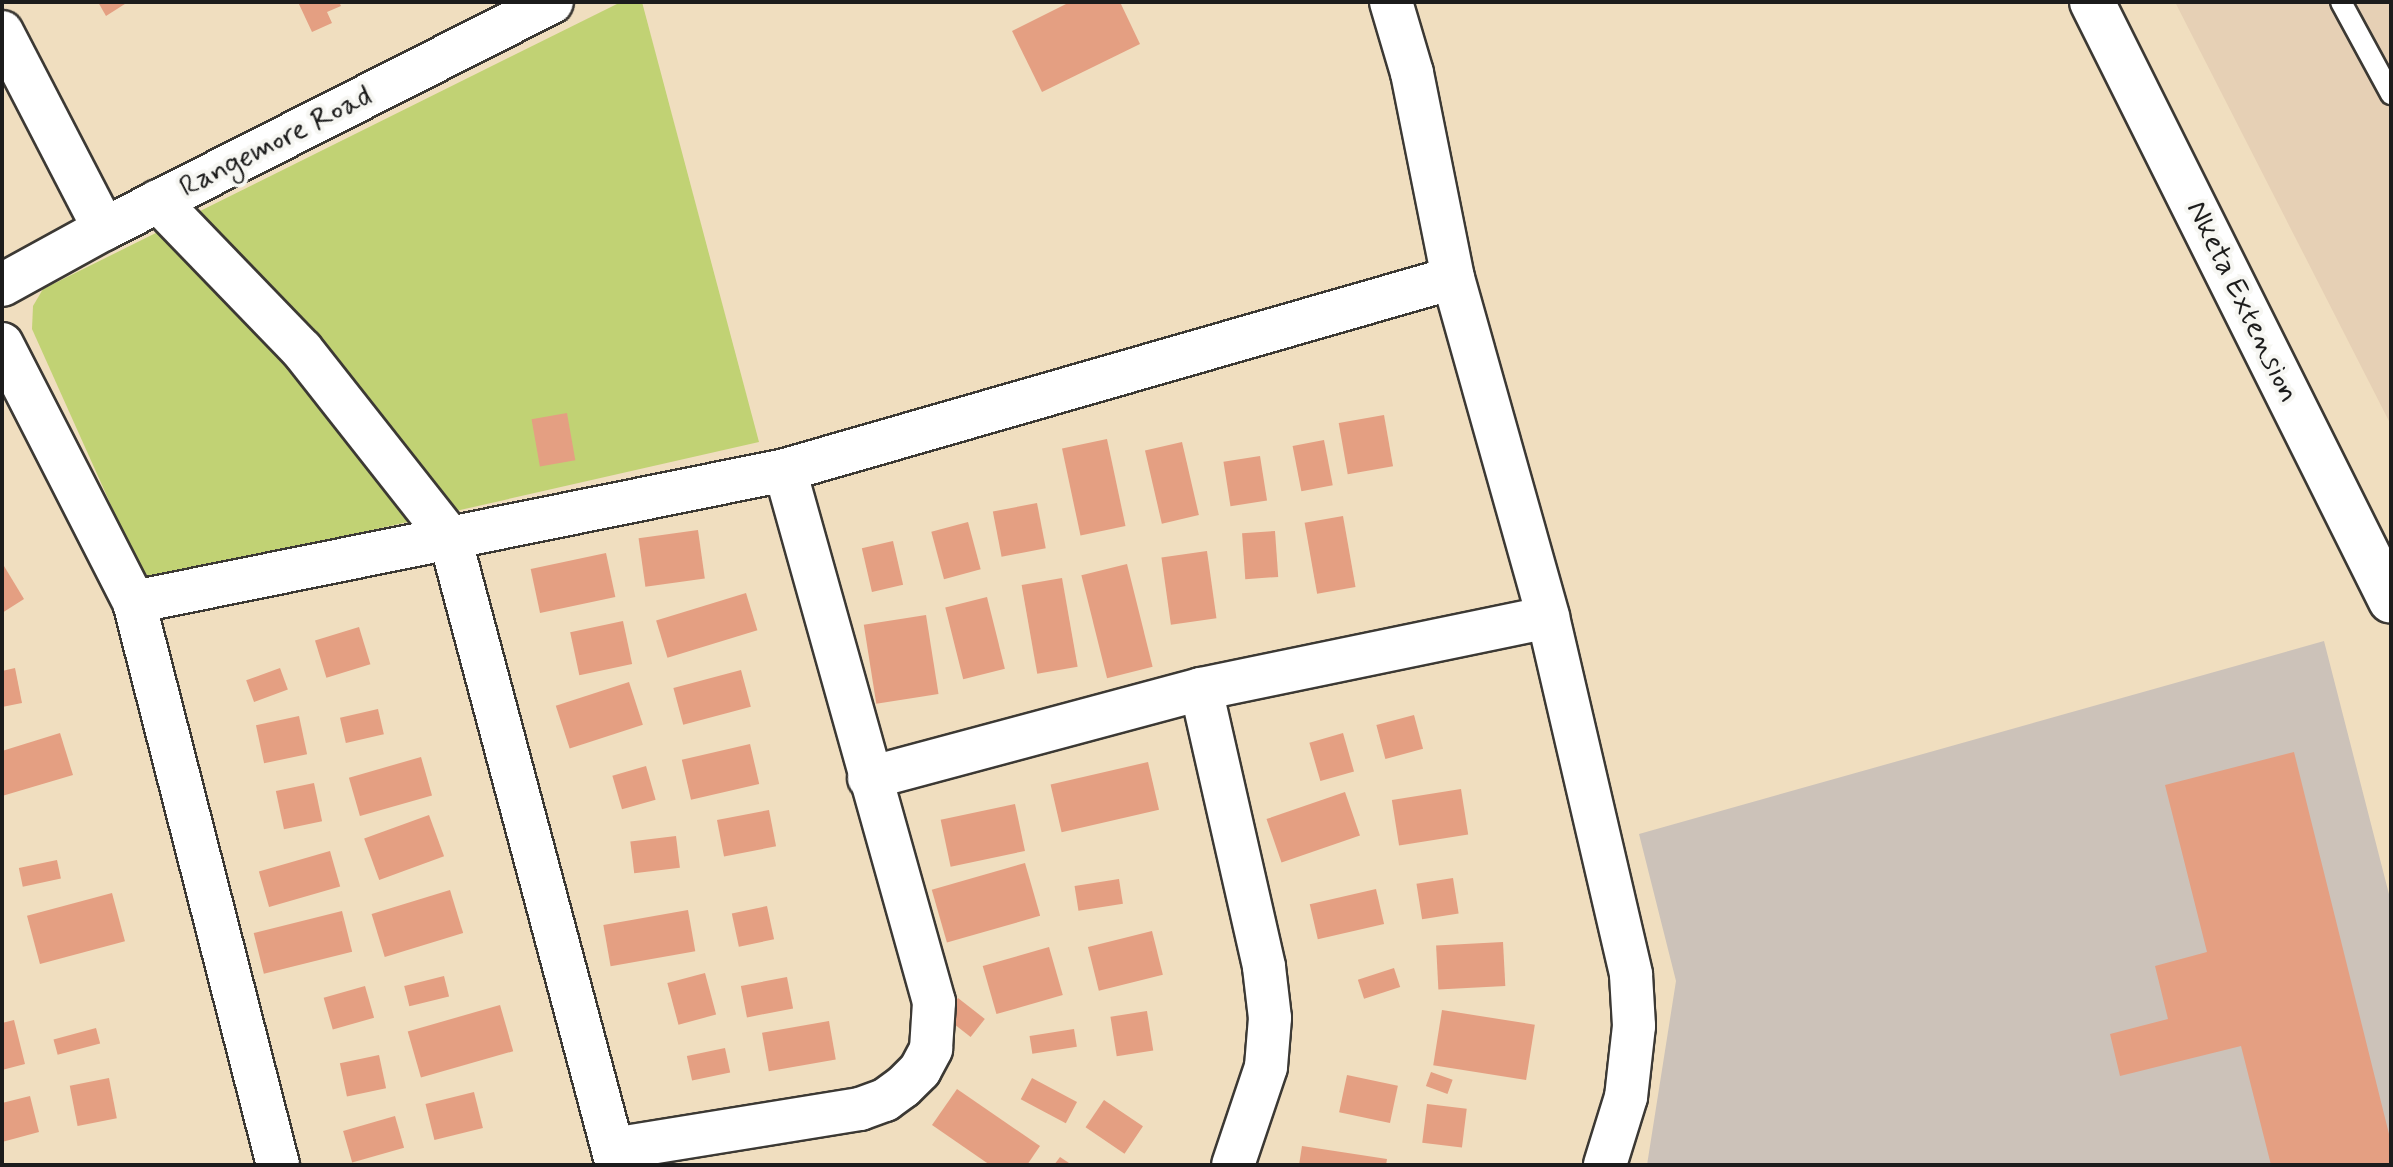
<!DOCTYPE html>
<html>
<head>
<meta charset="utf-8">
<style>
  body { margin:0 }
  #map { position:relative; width:2393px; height:1167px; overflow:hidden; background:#f0debf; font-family:Mynerve,sans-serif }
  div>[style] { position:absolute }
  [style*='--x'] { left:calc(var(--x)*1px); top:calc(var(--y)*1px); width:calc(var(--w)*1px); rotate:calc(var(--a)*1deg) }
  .built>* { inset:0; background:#e6d0b5 }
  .industrial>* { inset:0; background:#ccc2b9 }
  .green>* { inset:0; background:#c1d274 }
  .building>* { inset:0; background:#e49f82; transform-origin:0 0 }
  .roads { filter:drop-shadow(2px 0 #3c3934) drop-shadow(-2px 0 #3c3934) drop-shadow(0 2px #3c3934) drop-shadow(0 -2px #3c3934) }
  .service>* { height:20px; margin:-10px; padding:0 10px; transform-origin:10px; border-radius:10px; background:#fff }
  .minor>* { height:42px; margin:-21px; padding:0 21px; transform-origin:21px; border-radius:21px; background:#fff }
  .tertiary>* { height:44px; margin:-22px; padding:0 22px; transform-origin:22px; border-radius:22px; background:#fff }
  span { translate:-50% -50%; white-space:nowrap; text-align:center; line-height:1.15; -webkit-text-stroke:8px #f6f6f2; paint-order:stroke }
  .street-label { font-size:30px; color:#1c1c1c }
  .frame { position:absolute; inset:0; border:4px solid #1c1c1c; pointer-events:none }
</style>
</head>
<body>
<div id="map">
  <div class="built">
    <div style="clip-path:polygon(2175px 2px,2391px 2px,2391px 425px)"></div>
  </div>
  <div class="industrial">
    <div style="clip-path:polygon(2324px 641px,2391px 902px,2391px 1165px,1647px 1165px,1676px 981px,1639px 834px)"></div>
  </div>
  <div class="green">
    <div style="clip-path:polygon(621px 2px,642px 2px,759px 442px,157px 579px,141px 572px,32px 329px,33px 306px,43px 289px)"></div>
  </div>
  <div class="building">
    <div style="clip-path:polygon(98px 2px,128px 2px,106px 16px)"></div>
    <div style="clip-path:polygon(298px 2px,339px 2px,341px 6px,327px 12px,332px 23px,312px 32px)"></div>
    <div style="clip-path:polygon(1070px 2px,1120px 2px,1140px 44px,1042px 92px,1012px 31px)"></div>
    <div style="left:567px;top:413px;width:48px;height:36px;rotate:80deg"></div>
    <div style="left:1384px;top:415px;width:52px;height:46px;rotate:80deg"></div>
    <div style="left:1107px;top:439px;width:89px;height:46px;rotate:78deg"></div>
    <div style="left:1324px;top:440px;width:46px;height:32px;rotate:79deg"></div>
    <div style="left:1182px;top:442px;width:75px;height:38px;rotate:77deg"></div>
    <div style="left:1260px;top:456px;width:45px;height:37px;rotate:81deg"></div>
    <div style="left:1037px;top:503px;width:46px;height:45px;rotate:79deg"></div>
    <div style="left:1343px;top:516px;width:72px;height:39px;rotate:80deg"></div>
    <div style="left:968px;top:522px;width:49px;height:38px;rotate:75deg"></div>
    <div style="left:698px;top:530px;width:49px;height:60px;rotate:82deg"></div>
    <div style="left:1275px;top:531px;width:46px;height:33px;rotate:86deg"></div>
    <div style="left:893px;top:541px;width:45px;height:32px;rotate:77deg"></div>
    <div style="left:1207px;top:551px;width:68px;height:46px;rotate:82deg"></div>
    <div style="left:606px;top:553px;width:45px;height:77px;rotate:78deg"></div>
    <div style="left:1127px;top:564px;width:106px;height:47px;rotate:76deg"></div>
    <div style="clip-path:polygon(4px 566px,24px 599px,2px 613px,2px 567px)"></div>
    <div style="left:1062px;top:578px;width:90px;height:41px;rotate:80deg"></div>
    <div style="left:746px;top:593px;width:39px;height:94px;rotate:73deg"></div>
    <div style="left:987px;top:597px;width:74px;height:43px;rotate:76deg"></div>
    <div style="left:926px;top:615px;width:80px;height:63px;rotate:81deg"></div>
    <div style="left:623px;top:621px;width:44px;height:54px;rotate:78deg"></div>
    <div style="left:359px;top:627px;width:39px;height:46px;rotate:73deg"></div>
    <div style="clip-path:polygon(15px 668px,22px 703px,2px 707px,2px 671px)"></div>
    <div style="left:280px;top:668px;width:23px;height:36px;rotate:70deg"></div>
    <div style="left:741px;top:670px;width:38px;height:70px;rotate:75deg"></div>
    <div style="left:629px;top:682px;width:45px;height:77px;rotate:72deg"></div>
    <div style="left:378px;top:709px;width:26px;height:39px;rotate:77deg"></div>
    <div style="left:1414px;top:715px;width:35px;height:39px;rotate:75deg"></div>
    <div style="left:299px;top:716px;width:39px;height:44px;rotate:78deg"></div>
    <div style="clip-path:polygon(60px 733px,73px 775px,2px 796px,2px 751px)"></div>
    <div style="left:1343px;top:733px;width:40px;height:35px;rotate:74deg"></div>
    <div style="left:750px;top:744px;width:41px;height:70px;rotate:77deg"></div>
    <div style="clip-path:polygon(2294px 752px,2391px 1142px,2391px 1165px,2271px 1165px,2241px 1046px,2120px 1076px,2110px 1034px,2168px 1019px,2155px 966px,2207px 952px,2165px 785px)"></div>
    <div style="left:421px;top:757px;width:40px;height:75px;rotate:74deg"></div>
    <div style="left:1148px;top:762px;width:49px;height:100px;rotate:77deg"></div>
    <div style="left:646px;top:766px;width:35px;height:35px;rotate:74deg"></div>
    <div style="left:314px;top:783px;width:39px;height:39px;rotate:78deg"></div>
    <div style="left:1461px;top:789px;width:46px;height:70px;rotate:81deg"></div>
    <div style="left:1345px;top:792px;width:46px;height:83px;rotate:71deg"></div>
    <div style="left:1015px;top:804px;width:48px;height:76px;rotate:78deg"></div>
    <div style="left:769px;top:810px;width:37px;height:53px;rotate:79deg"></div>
    <div style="left:429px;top:815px;width:44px;height:69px;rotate:70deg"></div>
    <div style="left:676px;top:836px;width:32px;height:46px;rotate:83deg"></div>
    <div style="left:330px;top:851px;width:37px;height:74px;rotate:74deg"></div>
    <div style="left:57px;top:860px;width:19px;height:39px;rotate:78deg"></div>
    <div style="left:1025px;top:863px;width:55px;height:97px;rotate:74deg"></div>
    <div style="left:1453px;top:878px;width:36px;height:37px;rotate:81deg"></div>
    <div style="left:1119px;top:879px;width:25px;height:45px;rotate:81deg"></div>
    <div style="left:1376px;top:889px;width:36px;height:68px;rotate:77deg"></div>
    <div style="left:450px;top:890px;width:45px;height:82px;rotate:73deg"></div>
    <div style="left:112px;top:893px;width:50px;height:88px;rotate:75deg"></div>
    <div style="left:767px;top:906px;width:34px;height:36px;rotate:78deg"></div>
    <div style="left:688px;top:910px;width:42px;height:86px;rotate:80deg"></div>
    <div style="left:342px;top:911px;width:42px;height:91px;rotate:76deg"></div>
    <div style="left:1152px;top:931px;width:45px;height:66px;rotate:76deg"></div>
    <div style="left:1503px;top:942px;width:44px;height:67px;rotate:87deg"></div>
    <div style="left:1049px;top:947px;width:50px;height:69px;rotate:74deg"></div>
    <div style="left:1394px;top:968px;width:20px;height:38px;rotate:72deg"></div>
    <div style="left:705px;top:973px;width:43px;height:39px;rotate:75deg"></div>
    <div style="left:444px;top:976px;width:21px;height:41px;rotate:76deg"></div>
    <div style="left:787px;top:977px;width:32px;height:47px;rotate:79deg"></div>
    <div style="left:365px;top:986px;width:33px;height:43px;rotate:74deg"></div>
    <div style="left:958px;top:998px;width:34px;height:23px;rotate:38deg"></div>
    <div style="left:500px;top:1005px;width:48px;height:96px;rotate:74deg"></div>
    <div style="left:1442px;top:1010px;width:94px;height:56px;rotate:9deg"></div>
    <div style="left:1147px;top:1011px;width:40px;height:37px;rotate:81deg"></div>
    <div style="clip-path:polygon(14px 1020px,25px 1064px,2px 1070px,2px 1023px)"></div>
    <div style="left:829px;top:1021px;width:39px;height:68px;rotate:80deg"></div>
    <div style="left:96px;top:1028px;width:16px;height:44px;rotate:75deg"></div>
    <div style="left:1074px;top:1029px;width:18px;height:45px;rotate:81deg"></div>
    <div style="left:725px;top:1048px;width:25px;height:39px;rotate:78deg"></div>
    <div style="left:379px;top:1055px;width:34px;height:40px;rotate:78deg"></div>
    <div style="left:1431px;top:1072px;width:23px;height:15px;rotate:20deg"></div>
    <div style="left:1347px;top:1075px;width:52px;height:38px;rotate:12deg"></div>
    <div style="left:109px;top:1078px;width:41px;height:40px;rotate:79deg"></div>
    <div style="left:1032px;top:1078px;width:51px;height:24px;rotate:28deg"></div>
    <div style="clip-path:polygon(957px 1089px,1040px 1146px,1027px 1165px,990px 1165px,932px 1125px)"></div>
    <div style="left:474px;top:1092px;width:37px;height:50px;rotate:76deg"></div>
    <div style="clip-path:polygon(30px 1096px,39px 1132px,2px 1142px,2px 1103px)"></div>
    <div style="left:1104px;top:1100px;width:47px;height:33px;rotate:34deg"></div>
    <div style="left:1427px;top:1104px;width:40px;height:39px;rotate:7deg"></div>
    <div style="left:395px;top:1116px;width:33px;height:54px;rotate:74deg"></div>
    <div style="clip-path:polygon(1302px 1146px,1387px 1159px,1386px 1165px,1299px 1165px)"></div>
    <div style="clip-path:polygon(1060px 1157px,1072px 1165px,1054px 1165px)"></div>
  </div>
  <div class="roads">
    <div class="service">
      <div style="--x:2341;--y:2;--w:105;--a:61.5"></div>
    </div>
    <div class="minor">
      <div style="--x:1391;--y:2;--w:74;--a:73.5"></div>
      <div style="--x:1412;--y:73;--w:209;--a:78.7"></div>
      <div style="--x:1453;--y:278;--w:352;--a:74.3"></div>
      <div style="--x:1548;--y:617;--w:367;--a:76.9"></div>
      <div style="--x:1631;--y:975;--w:51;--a:86.6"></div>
      <div style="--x:1634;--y:1026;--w:71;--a:96.4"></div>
      <div style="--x:1626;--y:1097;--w:71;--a:107.2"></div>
      <div style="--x:2;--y:32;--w:222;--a:62.6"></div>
      <div style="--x:158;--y:201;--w:207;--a:46"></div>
      <div style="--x:302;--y:350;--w:239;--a:51.8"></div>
      <div style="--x:450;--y:538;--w:649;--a:75.09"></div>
      <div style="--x:2;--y:285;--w:116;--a:-28.8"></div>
      <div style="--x:104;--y:229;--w:502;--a:-26.87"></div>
      <div style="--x:2;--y:344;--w:290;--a:62.9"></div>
      <div style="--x:134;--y:602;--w:581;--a:75.65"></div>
      <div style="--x:134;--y:602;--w:664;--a:-11.46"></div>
      <div style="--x:785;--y:470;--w:695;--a:-16.04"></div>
      <div style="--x:1201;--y:689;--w:285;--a:77.2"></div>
      <div style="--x:1264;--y:967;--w:51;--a:83.3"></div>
      <div style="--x:1270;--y:1018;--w:49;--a:94.7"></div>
      <div style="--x:1266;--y:1067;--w:103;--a:108.6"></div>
      <div style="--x:869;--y:778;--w:344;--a:-15"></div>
      <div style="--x:1201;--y:689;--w:354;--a:-11.7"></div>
      <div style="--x:613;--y:1149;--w:250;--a:-9.2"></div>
      <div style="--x:860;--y:1109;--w:27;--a:-20"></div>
      <div style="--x:885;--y:1100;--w:22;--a:-36"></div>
      <div style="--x:903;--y:1087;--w:24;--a:-45"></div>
      <div style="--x:920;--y:1070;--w:24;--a:-62"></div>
      <div style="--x:931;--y:1049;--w:47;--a:-86.3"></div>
      <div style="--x:934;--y:1002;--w:552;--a:-105.65"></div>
    </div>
    <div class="tertiary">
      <div style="--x:2092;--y:2;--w:669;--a:63.47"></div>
    </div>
  </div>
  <div class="street-label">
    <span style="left:276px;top:142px;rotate:-27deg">Rangemore Road</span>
    <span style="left:2242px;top:302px;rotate:64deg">Nketa Extension</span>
  </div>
  <div class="frame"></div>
</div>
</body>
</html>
